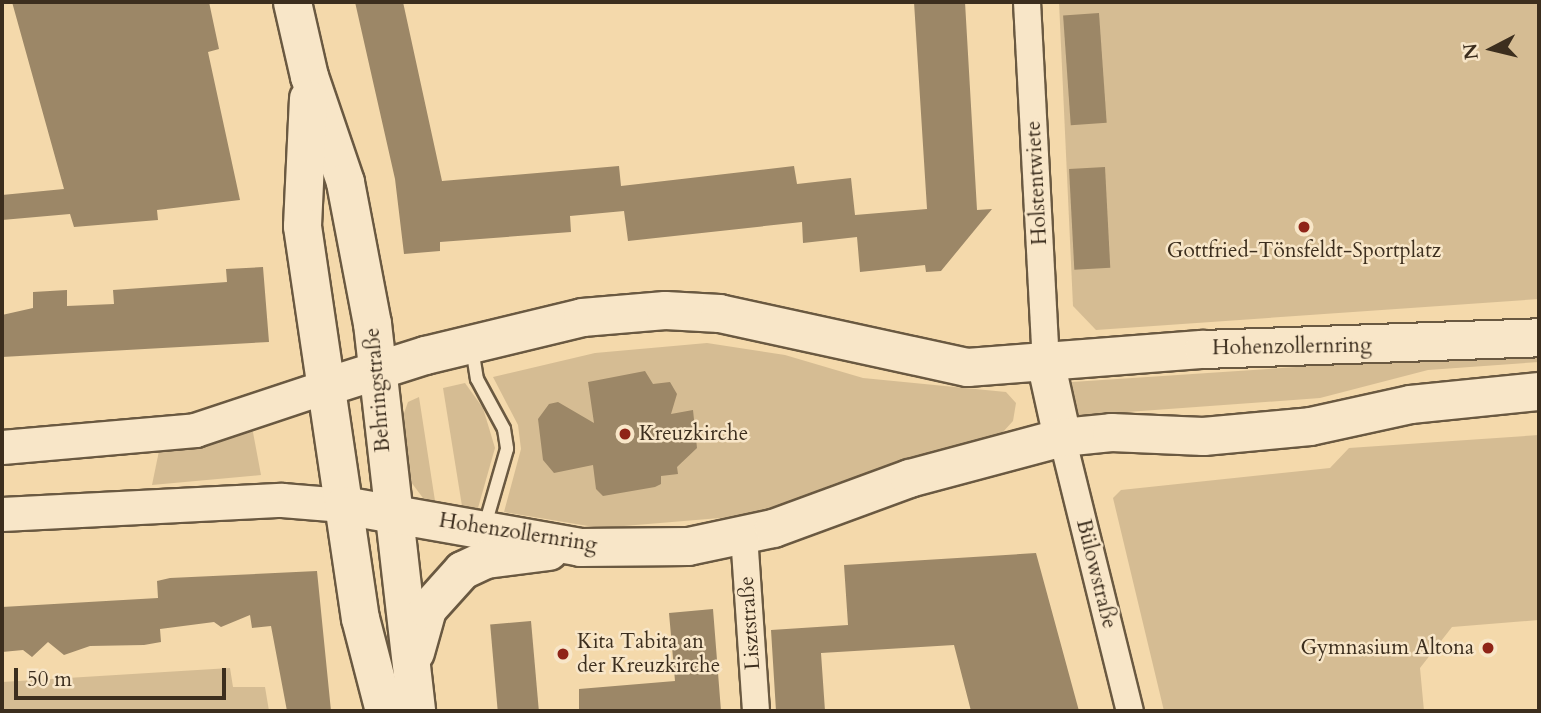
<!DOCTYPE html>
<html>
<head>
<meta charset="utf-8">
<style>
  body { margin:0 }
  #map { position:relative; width:1541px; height:713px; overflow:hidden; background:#f4d9ab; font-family:Cardo,serif }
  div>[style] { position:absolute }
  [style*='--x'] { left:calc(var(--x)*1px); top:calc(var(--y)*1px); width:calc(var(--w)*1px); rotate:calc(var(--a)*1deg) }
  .green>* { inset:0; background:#d5bc93 }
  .building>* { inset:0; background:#9c8767; transform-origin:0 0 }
  .roads { filter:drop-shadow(2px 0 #6a5941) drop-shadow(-2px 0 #6a5941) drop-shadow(0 2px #6a5941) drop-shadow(0 -2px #6a5941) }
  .service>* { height:12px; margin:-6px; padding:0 6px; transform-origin:6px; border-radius:6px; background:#f8e6c8 }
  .minor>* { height:26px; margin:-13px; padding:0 13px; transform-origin:13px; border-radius:13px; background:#f8e6c8 }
  .tertiary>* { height:33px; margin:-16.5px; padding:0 16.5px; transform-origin:16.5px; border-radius:16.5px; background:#f8e6c8 }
  .secondary>* { height:37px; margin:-18.5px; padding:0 18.5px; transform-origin:18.5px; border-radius:18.5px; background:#f8e6c8 }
  .dots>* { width:19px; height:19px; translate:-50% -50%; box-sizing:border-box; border:4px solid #f8e6c8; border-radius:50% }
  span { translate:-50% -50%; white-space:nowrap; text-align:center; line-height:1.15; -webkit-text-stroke:5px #f8e6c8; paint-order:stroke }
  .street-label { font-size:21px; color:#3c2e1e }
  .poi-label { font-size:21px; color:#3c2e1e }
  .left { translate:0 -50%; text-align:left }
  .right { translate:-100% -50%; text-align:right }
  .frame { position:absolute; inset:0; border:4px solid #3c2e1e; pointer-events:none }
  .north { position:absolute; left:1457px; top:14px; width:70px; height:70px; -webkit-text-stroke:5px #f8e6c8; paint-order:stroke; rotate:263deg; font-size:19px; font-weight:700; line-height:28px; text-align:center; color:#3c2e1e }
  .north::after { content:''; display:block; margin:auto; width:24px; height:32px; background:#3c2e1e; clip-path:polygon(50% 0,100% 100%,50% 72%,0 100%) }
  .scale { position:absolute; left:14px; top:668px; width:212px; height:32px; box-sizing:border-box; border:4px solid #3c2e1e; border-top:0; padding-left:9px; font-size:21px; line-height:24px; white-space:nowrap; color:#3c2e1e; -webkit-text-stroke:5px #f8e6c8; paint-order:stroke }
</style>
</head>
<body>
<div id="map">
  <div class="green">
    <div style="clip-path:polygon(1059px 2px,1539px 2px,1539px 299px,1096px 330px,1073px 306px)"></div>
    <div style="clip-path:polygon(707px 343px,785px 355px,863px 378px,1006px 392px,1016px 403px,1013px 421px,1002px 433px,836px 483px,756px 515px,600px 528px,504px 512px,521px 449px,518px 425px,493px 377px,595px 353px)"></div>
    <div style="clip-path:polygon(1539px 351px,1539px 362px,1428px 370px,1320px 398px,1072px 416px,1072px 382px)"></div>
    <div style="clip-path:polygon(465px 383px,483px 408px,495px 448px,478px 508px,462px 506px,443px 388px)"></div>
    <div style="clip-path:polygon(419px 397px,435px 501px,423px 498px,411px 482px,402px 419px,408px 402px)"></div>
    <div style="clip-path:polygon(252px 427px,261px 475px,152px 485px,160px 446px)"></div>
    <div style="clip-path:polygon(1539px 435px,1539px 620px,1452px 627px,1420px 668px,1424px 711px,1164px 711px,1113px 498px,1121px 490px,1330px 468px,1349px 448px)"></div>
    <div style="clip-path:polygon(230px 668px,233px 687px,265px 687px,269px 711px,2px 711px,2px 682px)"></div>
  </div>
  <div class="building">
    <div style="clip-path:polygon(12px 2px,209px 2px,219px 49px,208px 52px,240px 200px,157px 210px,158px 220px,74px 227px,70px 214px,2px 220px,2px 195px,64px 189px)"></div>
    <div style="clip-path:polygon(355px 2px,403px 2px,442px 181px,619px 166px,621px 186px,794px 166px,797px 184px,851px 178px,855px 215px,927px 209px,914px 2px,965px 2px,977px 210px,992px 209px,941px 271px,926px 272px,925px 265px,860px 272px,857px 237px,803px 243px,802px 222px,628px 241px,624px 211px,570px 216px,571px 232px,440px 242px,440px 251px,404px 254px,395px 179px)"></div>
    <div style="left:1099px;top:13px;width:110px;height:36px;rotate:86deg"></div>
    <div style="left:1105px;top:167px;width:101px;height:36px;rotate:87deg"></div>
    <div style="clip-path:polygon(263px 267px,269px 342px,2px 357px,2px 315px,33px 308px,33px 292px,67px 290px,67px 306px,114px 304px,113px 290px,227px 282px,226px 269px)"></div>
    <div style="clip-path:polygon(645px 371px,653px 384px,670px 382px,677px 394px,671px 414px,693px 410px,697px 448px,677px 467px,678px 474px,661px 476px,661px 484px,655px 487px,603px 496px,596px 489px,593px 465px,554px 473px,543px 460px,538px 419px,549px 404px,558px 402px,594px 423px,588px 382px)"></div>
    <div style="clip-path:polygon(1036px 553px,1079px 711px,971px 711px,954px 645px,821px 653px,825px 711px,776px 711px,771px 630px,848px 625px,844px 565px)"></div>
    <div style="clip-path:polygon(317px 571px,331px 711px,287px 711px,271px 626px,252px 628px,250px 615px,221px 627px,214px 622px,160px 629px,161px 642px,144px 645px,90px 646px,64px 655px,48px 642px,32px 657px,23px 650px,2px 652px,2px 607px,158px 598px,157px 581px,170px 578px)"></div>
    <div style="clip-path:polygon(713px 609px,721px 711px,579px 711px,579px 689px,675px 681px,669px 613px)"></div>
    <div style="left:531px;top:621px;width:90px;height:41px;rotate:85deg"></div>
  </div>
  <div class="roads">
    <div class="service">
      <div style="--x:472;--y:348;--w:31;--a:81"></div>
      <div style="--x:477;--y:379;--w:57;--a:61.6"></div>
      <div style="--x:504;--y:429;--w:20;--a:81"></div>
      <div style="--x:507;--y:449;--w:79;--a:106.1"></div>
    </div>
    <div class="minor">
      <div style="--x:1027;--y:2;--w:363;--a:87"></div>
      <div style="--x:1062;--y:437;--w:282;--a:76.1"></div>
      <div style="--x:744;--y:535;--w:176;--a:86.1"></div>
    </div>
    <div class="tertiary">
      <div style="--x:2;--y:447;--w:194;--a:-5"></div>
      <div style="--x:195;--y:430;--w:139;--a:-18.4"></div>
      <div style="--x:2;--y:514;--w:280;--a:-2.9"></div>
      <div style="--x:282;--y:500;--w:61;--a:4.7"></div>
    </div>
    <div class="secondary">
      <div style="--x:292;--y:2;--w:76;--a:77.1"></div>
      <div style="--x:309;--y:76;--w:112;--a:71.2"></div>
      <div style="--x:345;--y:182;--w:144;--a:79.2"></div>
      <div style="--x:372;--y:323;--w:390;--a:83.5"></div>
      <div style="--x:308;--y:98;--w:128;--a:92.7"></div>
      <div style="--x:302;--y:226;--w:396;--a:81.6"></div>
      <div style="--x:360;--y:618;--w:96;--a:75.5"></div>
      <div style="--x:1046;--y:365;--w:74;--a:77.5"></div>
      <div style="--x:327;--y:386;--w:103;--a:-17.6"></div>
      <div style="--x:425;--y:355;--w:162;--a:-13.6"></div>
      <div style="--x:582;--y:317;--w:83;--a:-4.8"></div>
      <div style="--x:665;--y:310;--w:54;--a:3.2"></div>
      <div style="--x:719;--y:313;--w:254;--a:12.3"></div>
      <div style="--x:967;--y:367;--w:237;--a:-4.4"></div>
      <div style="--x:1203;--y:349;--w:336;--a:-2"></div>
      <div style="--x:343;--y:505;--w:241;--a:10"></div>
      <div style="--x:580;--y:547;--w:108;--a:-0.5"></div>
      <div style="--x:688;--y:546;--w:87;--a:-12"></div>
      <div style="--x:773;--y:528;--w:145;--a:-20.2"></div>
      <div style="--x:909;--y:478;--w:158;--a:-15"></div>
      <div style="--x:1062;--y:437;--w:49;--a:-5.8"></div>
      <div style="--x:1111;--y:432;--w:92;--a:2.5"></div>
      <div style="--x:1203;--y:436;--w:107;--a:-5.3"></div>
      <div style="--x:1310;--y:426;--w:102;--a:-12.4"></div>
      <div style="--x:1410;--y:404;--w:130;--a:-5.8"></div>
      <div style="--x:415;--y:652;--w:45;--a:-74.4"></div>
      <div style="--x:427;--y:609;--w:52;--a:-48.1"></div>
      <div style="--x:462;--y:570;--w:26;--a:-25"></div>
      <div style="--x:486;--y:559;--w:63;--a:-7.4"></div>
    </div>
  </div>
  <div class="dots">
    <div style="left:1304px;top:227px;background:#8f2418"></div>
    <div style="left:625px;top:434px;background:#8f2418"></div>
    <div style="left:1488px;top:648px;background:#8f2418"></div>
    <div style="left:563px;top:654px;background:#8f2418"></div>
  </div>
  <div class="street-label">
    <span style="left:1037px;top:183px;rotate:-93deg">Holstentwiete</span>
    <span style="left:1292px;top:347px;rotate:-1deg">Hohenzollernring</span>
    <span style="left:378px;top:390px;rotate:-95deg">Behringstraße</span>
    <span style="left:518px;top:533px;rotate:9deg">Hohenzollernring</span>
    <span style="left:1096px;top:574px;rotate:76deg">Bülowstraße</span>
    <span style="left:750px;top:623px;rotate:-94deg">Lisztstraße</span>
  </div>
  <div class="poi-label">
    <span style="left:1304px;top:251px">Gottfried-Tönsfeldt-Sportplatz</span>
    <span class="left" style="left:639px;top:434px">Kreuzkirche</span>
    <span class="left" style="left:577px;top:654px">Kita Tabita an<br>der Kreuzkirche</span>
    <span class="right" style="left:1474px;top:648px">Gymnasium Altona</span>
  </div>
  <div class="frame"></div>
  <div class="north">N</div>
  <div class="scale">50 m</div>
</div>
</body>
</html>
